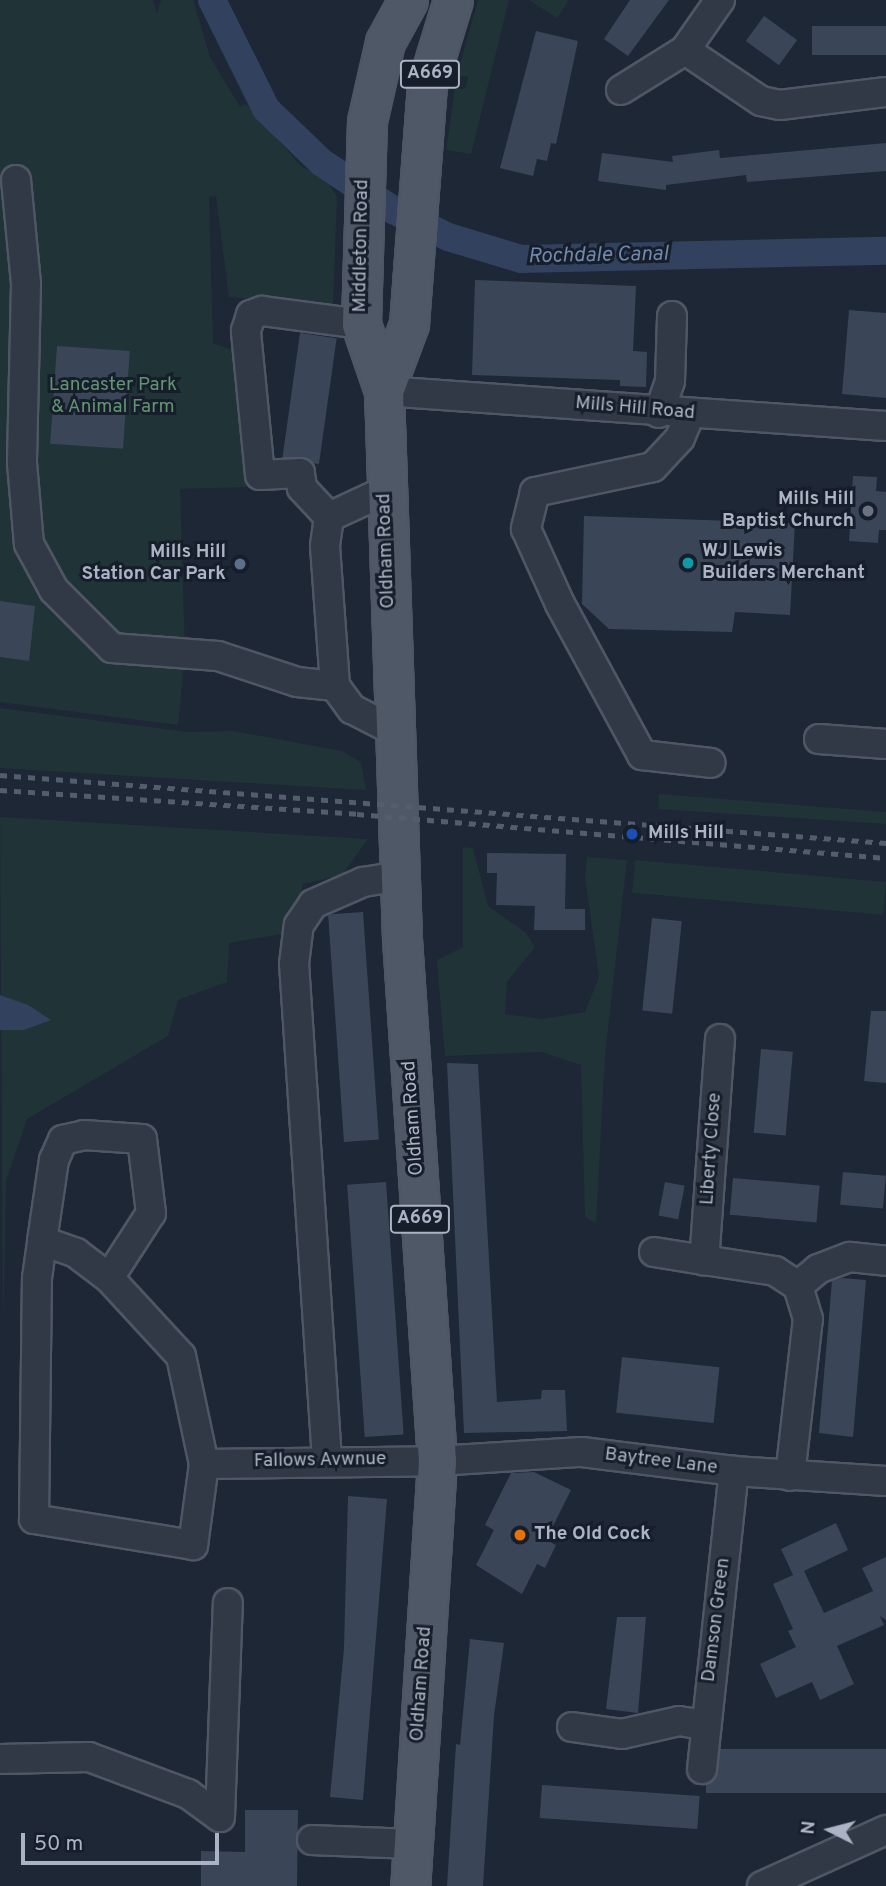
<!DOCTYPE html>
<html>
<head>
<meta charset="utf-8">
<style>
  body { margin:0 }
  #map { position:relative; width:886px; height:1886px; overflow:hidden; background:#1e2736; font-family:Overpass,sans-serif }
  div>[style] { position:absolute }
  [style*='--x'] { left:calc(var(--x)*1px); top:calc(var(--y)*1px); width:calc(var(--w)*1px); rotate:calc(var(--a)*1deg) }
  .green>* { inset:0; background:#203337; transform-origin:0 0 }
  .water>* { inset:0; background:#31415e }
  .canal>* { height:28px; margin:-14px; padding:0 14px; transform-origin:14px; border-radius:14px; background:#31415e }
  .building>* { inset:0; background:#3a4557; transform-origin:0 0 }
  .roads { filter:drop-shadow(2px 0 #4f5665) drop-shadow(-2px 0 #4f5665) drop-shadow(0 2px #4f5665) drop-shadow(0 -2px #4f5665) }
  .minor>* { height:28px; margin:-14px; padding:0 14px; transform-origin:14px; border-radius:14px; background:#323946 }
  .major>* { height:37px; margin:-18.5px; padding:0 18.5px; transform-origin:18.5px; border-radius:18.5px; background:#4f5867 }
  .rail>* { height:5px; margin-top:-2.5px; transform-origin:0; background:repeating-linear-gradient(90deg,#535d6e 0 7px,transparent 0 14px) }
  .dots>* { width:19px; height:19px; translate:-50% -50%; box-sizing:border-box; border:4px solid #171e2b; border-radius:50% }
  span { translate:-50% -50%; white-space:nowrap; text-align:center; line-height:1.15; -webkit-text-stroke:6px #171e2b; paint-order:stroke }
  .shield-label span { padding:2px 5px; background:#171e2b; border:2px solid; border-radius:5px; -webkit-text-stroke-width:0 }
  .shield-label { font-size:18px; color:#abb3c4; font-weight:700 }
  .street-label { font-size:19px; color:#abb3c4 }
  .park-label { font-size:19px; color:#639471 }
  .poi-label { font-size:19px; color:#abb3c4; font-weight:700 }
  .right { translate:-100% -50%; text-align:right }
  .left { translate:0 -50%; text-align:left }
  .water-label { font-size:21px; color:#7388ad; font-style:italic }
  .north { position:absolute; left:795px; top:1795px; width:70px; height:70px; -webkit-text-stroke:5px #171e2b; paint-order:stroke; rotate:276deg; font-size:19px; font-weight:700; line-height:28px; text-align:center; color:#abb3c4 }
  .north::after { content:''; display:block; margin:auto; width:24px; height:32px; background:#abb3c4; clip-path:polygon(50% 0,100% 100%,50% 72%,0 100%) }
  .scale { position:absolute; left:21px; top:1833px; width:198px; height:32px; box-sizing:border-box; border:4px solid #abb3c4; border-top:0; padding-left:9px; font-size:21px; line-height:24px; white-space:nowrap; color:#abb3c4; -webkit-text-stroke:5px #171e2b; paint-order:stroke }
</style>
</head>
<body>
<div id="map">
  <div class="green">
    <div style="clip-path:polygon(0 0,153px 0,157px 14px,161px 0,193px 0,210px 57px,240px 107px,246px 104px,302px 167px,325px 178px,337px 197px,333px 305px,229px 297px,216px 196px,209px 197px,213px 343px,240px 353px,247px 487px,180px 489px,185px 651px,178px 725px,0 702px)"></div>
    <div style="clip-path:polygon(478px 0,509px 0,471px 154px,446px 150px,455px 88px,465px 89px,468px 77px,457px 75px)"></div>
    <div style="clip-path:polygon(529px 0,569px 0,557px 18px)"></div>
    <div style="clip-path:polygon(0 708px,188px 732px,233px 731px,342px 751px,361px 762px,366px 790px,0 768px)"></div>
    <div style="clip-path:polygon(659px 794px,886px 812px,886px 824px,658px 809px)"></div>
    <div style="clip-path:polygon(0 817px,368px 839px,342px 875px,303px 884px,293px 932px,229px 943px,227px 982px,178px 1000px,168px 1036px,27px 1119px,6px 1181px,3px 1330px)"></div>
    <div style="clip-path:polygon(463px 847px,473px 848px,488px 906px,525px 932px,535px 947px,507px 982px,505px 1014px,543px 1019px,585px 1012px,599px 977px,585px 876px,587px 857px,627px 860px,605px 1055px,596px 1223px,585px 1217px,581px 1065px,541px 1052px,445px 1056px,437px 960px,463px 947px)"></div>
    <div style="left:635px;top:860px;width:252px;height:33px;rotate:5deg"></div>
  </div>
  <div class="water">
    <div style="clip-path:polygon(0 995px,28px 1005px,51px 1020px,24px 1030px,0 1030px)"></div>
  </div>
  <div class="canal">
    <div style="--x:212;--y:0;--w:122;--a:63.6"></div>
    <div style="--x:266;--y:109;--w:76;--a:43.9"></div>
    <div style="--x:321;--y:162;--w:87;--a:33.7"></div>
    <div style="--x:393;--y:210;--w:61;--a:26.1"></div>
    <div style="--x:448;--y:237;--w:76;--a:16.8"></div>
    <div style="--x:521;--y:259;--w:365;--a:-1.3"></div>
  </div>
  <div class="building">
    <div style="clip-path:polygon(630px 0,669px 0,628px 56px,604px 39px)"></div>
    <div style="left:764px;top:16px;width:41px;height:31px;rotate:36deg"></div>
    <div style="left:886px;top:26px;width:29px;height:74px;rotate:90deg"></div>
    <div style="clip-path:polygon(536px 31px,578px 41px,556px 144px,551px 143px,547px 161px,537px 159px,533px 176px,500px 168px)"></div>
    <div style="clip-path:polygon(886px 143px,886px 171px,747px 182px,746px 175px,666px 185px,666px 190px,598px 181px,602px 153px,673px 162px,672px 156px,719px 150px,720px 158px)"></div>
    <div style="clip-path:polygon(475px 280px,636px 286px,633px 351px,647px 352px,646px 387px,620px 386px,620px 380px,472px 375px)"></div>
    <div style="clip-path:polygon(849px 310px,886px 313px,886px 398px,842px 394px)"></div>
    <div style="left:300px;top:333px;width:37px;height:127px;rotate:8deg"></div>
    <div style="left:57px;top:346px;width:73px;height:98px;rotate:4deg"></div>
    <div style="clip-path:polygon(853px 476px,877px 477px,876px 491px,886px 492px,886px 530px,879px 530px,878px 543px,849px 541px)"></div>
    <div style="clip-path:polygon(584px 516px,795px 523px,790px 615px,735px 612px,732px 632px,609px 629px,582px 604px)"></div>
    <div style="clip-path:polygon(0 601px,35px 606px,29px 661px,0 657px)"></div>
    <div style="clip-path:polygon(487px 853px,566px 854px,565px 909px,585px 909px,585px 930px,534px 930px,535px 906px,496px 905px,497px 873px,487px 873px)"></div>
    <div style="left:363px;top:912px;width:228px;height:35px;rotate:86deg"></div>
    <div style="left:652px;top:918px;width:30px;height:93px;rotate:6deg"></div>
    <div style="clip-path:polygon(871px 1011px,886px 1011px,886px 1083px,864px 1081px)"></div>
    <div style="left:761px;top:1049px;width:32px;height:84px;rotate:5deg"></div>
    <div style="clip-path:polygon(447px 1063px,478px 1064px,497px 1402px,541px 1399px,542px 1390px,565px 1390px,567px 1431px,464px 1433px)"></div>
    <div style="left:843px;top:1172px;width:43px;height:33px;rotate:5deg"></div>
    <div style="left:733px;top:1178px;width:87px;height:37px;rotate:5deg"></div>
    <div style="left:386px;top:1182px;width:253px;height:39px;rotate:86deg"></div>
    <div style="left:665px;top:1182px;width:20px;height:34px;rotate:11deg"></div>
    <div style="clip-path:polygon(842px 1278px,866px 1280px,853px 1437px,819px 1433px,832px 1281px)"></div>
    <div style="left:622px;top:1357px;width:98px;height:56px;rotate:6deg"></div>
    <div style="clip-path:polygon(534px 1472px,571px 1490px,546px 1540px,556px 1545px,545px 1568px,537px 1564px,522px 1594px,476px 1565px,494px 1530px,485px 1525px,511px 1473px)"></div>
    <div style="clip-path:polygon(348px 1496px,387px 1499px,363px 1800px,330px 1797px,344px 1648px)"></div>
    <div style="clip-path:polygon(836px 1523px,848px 1550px,804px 1571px,824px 1613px,873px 1591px,862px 1568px,886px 1557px,886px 1620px,880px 1616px,884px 1625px,837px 1646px,854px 1684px,820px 1700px,812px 1682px,776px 1698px,760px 1664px,796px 1647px,788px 1631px,793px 1629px,773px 1584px,793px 1575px,781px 1549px)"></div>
    <div style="clip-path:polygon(617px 1617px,646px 1617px,638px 1713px,606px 1709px)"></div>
    <div style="clip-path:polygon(470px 1639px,504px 1643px,494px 1716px,483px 1886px,447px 1886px,456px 1744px,460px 1745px)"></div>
    <div style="left:886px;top:1749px;width:44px;height:180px;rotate:90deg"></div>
    <div style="left:542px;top:1785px;width:158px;height:33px;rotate:4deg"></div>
    <div style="clip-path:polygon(245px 1810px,298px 1810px,297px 1886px,201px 1886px,201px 1851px,245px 1852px)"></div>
  </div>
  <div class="roads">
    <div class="minor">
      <div style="--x:685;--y:50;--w:92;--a:33.9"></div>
      <div style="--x:761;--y:101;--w:19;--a:12"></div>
      <div style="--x:780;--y:105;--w:107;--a:-7"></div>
      <div style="--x:621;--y:90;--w:75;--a:-32"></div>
      <div style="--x:685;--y:50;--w:61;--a:-55"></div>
      <div style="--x:16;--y:180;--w:104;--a:84.5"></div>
      <div style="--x:26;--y:284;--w:179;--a:91.3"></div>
      <div style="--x:22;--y:463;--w:81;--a:85.1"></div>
      <div style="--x:29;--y:544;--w:52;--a:61.5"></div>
      <div style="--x:54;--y:590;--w:82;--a:45"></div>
      <div style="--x:112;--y:648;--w:106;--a:4.3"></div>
      <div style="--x:218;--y:656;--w:83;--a:18.2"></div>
      <div style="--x:297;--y:682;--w:38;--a:6"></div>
      <div style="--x:384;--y:391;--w:503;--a:3.99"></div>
      <div style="--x:659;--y:413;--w:34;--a:-71"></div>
      <div style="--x:670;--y:381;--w:65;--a:-88.2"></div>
      <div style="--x:690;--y:414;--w:26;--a:113"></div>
      <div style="--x:680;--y:438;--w:40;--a:133"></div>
      <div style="--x:653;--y:467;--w:121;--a:168"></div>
      <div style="--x:535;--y:492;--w:38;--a:104"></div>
      <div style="--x:526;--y:529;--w:82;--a:65.6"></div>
      <div style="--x:560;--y:604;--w:172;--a:61.5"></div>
      <div style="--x:642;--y:755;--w:69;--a:6.6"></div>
      <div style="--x:385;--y:491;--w:62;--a:155.1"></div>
      <div style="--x:329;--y:517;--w:29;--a:98"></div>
      <div style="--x:325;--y:546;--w:140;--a:85.9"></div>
      <div style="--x:335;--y:686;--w:29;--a:54"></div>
      <div style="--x:352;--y:709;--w:46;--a:27.1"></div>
      <div style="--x:329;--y:517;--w:40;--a:-133"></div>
      <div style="--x:302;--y:488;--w:15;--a:-98"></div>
      <div style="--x:300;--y:473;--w:40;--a:177.1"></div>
      <div style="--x:260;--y:475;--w:145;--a:-95.6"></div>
      <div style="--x:246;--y:331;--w:17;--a:-73"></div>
      <div style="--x:251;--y:315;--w:12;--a:-20"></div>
      <div style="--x:262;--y:311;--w:100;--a:7.5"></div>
      <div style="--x:819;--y:739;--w:67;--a:4.3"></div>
      <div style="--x:720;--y:1039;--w:222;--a:94.1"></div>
      <div style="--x:704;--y:1260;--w:72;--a:8.8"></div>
      <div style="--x:775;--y:1271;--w:27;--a:33"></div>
      <div style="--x:42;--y:1241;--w:36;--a:19"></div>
      <div style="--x:76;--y:1253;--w:41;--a:37.1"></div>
      <div style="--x:109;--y:1278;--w:106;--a:47.3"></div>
      <div style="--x:181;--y:1356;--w:110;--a:78"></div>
      <div style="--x:204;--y:1464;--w:82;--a:97.7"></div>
      <div style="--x:193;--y:1545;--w:161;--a:-170.7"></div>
      <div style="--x:34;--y:1519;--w:241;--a:-89.3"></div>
      <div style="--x:37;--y:1278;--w:37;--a:-82"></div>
      <div style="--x:42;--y:1241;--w:82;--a:-81.6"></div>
      <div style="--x:54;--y:1160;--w:22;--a:-66"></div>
      <div style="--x:63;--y:1140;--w:22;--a:-13"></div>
      <div style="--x:84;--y:1135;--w:58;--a:3.9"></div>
      <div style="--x:142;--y:1139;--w:75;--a:83.1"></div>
      <div style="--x:151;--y:1213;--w:77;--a:122.9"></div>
      <div style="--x:654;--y:1252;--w:51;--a:9.1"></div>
      <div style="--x:327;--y:1460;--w:497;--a:-93.8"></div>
      <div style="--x:294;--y:964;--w:39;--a:-83"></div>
      <div style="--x:299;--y:925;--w:25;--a:-56"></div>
      <div style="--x:313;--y:904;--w:55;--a:-23.7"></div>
      <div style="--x:363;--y:882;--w:36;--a:-9"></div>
      <div style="--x:204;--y:1464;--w:233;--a:-0.7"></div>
      <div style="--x:437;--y:1461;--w:145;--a:-3.6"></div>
      <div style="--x:582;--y:1452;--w:153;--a:7.1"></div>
      <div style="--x:734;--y:1471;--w:152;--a:3.8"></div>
      <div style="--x:790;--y:1476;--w:158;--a:-83.5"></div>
      <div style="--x:808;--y:1319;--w:34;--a:-107"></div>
      <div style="--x:798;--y:1286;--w:26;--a:-40"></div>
      <div style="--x:818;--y:1269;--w:34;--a:-21"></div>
      <div style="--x:850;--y:1257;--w:36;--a:6"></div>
      <div style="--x:572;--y:1727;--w:50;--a:8"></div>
      <div style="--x:622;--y:1734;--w:58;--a:-12.8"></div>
      <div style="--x:679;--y:1721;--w:26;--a:9"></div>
      <div style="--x:0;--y:1759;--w:89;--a:-1.3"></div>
      <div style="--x:89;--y:1757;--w:106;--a:20.5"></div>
      <div style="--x:188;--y:1794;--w:39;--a:36"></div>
      <div style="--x:220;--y:1817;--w:214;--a:-87.9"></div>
      <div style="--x:702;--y:1769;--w:300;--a:-83.9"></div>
      <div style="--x:312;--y:1840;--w:100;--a:2.3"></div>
      <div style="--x:762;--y:1886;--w:136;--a:-24.3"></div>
    </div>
    <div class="major">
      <div style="--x:408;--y:0;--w:48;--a:118.7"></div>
      <div style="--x:385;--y:42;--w:81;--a:102.8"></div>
      <div style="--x:367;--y:121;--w:203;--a:91.7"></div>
      <div style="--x:361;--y:324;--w:71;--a:71.1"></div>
      <div style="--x:384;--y:391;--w:548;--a:88.12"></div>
      <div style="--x:402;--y:939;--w:523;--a:86.16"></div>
      <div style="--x:437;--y:1461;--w:426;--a:93.6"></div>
      <div style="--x:384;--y:391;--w:72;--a:-69.5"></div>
      <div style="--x:409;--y:324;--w:240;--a:-85.7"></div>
      <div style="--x:427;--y:85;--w:89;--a:-73"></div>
    </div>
  </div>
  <div class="rail">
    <div style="--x:0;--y:775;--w:889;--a:4.39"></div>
    <div style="--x:0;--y:790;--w:358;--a:3.8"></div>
    <div style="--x:357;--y:814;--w:531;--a:4.75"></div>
  </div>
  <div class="dots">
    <div style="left:868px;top:511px;background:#6b7280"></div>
    <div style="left:688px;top:563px;background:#0f9aa8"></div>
    <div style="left:240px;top:564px;background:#5c6f8a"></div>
    <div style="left:632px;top:834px;background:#1a4fb4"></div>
    <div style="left:520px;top:1535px;background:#e8710a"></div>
  </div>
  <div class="shield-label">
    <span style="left:430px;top:74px">A669</span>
    <span style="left:420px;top:1219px">A669</span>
  </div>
  <div class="street-label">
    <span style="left:362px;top:246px;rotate:-89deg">Middleton Road</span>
    <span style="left:635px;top:409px;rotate:5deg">Mills Hill Road</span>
    <span style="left:387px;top:551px;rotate:-92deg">Oldham Road</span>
    <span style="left:414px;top:1118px;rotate:-94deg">Oldham Road</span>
    <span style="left:712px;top:1149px;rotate:-86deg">Liberty Close</span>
    <span style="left:320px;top:1461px;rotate:-1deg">Fallows Avwnue</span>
    <span style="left:661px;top:1462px;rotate:7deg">Baytree Lane</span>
    <span style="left:717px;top:1620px;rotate:-83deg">Damson Green</span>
    <span style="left:422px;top:1684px;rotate:-86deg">Oldham Road</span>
  </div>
  <div class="park-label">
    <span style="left:113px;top:397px">Lancaster Park<br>&amp; Animal Farm</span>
  </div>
  <div class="poi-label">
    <span class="right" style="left:854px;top:511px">Mills Hill<br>Baptist Church</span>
    <span class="left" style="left:702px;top:563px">WJ Lewis<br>Builders Merchant</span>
    <span class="right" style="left:226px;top:564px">Mills Hill<br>Station Car Park</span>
    <span class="left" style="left:648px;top:834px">Mills Hill</span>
    <span class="left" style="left:534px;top:1535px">The Old Cock</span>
  </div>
  <div class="water-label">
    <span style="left:598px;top:256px;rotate:-1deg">Rochdale Canal</span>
  </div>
  <div class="north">N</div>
  <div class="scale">50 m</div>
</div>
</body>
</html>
